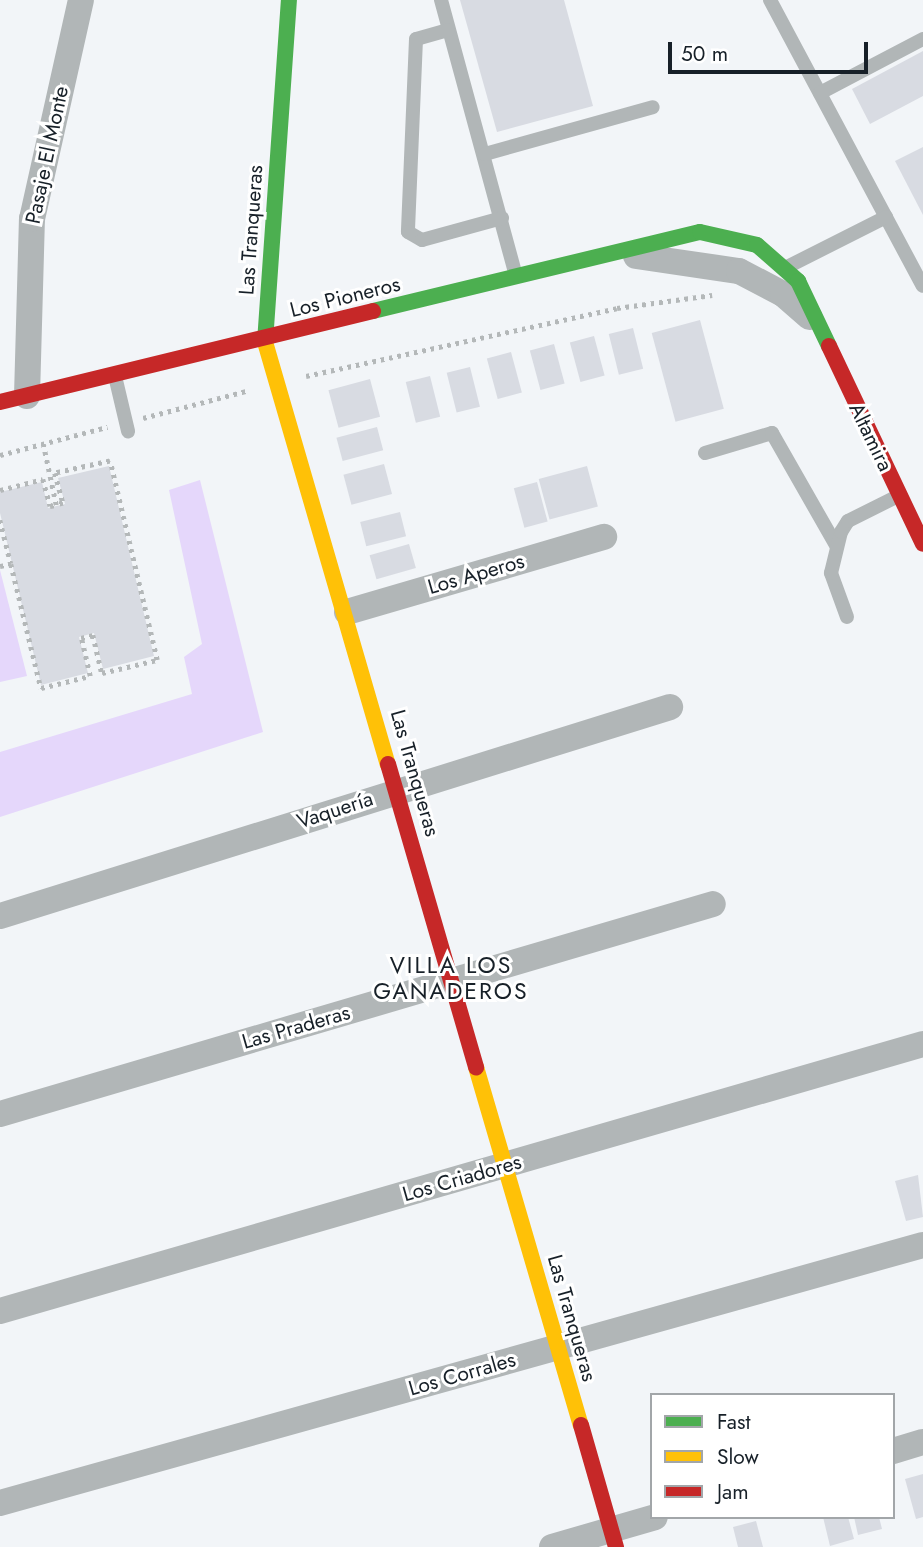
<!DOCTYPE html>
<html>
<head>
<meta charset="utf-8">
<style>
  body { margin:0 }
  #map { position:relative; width:923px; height:1547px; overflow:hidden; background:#f2f5f8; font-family:Jost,sans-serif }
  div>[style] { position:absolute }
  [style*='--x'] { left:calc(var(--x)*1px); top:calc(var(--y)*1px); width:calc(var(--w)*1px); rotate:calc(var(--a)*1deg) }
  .green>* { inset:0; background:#e5d7fb }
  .building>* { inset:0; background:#d8dbe2; transform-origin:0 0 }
  .path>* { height:4.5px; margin-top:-2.25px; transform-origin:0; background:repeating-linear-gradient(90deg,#b4b8b9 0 3.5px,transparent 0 8.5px) }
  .lane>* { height:14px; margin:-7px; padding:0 7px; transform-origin:7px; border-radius:7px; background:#b1b6b7 }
  .street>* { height:26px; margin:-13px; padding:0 13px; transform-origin:13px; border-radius:13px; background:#b1b6b7 }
  .fast>* { height:16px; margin:-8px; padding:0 8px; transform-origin:8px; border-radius:8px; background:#4caf50 }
  .slow>* { height:16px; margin:-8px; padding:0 8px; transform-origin:8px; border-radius:8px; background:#ffc107 }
  .jam>* { height:16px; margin:-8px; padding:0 8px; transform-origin:8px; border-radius:8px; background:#c62828 }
  span { translate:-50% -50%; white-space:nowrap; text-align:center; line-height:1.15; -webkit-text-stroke:6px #fff; paint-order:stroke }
  .street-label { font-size:21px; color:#172028 }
  .neighbourhood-label { font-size:23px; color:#172028; letter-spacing:2px }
  .legend { position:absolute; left:650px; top:1393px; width:245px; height:126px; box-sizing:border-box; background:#fff; border:2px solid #a2a6a9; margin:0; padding:9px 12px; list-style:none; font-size:21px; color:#172028 }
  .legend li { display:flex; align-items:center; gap:14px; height:35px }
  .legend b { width:35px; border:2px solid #a2a6a9 }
  .scale { position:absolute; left:668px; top:42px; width:200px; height:32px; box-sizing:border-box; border:4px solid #172028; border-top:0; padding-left:9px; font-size:21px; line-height:24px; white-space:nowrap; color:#172028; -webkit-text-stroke:5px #fff; paint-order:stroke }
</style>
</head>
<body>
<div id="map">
  <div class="green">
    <div style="clip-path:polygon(200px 480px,263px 732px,0 817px,0 752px,192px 694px,184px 657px,202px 644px,169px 490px)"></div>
    <div style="clip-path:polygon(0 570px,27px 676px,0 682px)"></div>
  </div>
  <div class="building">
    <div style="clip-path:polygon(460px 0,564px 0,593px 106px,497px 132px)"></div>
    <div style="clip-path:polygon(923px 51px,923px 96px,870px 124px,852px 89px)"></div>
    <div style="clip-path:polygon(923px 147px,923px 215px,895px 161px)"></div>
    <div style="left:700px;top:320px;width:92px;height:50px;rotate:75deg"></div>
    <div style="left:633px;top:328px;width:42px;height:25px;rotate:76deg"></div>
    <div style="left:594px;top:336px;width:41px;height:25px;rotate:75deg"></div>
    <div style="left:554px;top:344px;width:41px;height:25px;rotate:75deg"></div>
    <div style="left:511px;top:352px;width:42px;height:25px;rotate:75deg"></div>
    <div style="left:470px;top:367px;width:41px;height:24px;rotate:76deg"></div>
    <div style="left:430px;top:376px;width:42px;height:25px;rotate:76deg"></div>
    <div style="left:370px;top:379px;width:39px;height:43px;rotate:75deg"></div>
    <div style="left:377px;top:427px;width:24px;height:42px;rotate:75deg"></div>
    <div style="left:384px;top:464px;width:31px;height:42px;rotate:75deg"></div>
    <div style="clip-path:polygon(109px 466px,154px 656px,103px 669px,94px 633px,79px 637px,88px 673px,41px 685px,0 513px,0 492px,42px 482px,48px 508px,65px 504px,58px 478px)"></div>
    <div style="left:587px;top:466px;width:42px;height:50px;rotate:75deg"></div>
    <div style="left:537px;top:482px;width:41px;height:24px;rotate:75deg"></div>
    <div style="left:400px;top:512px;width:25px;height:41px;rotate:76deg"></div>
    <div style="left:409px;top:544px;width:25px;height:41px;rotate:74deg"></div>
    <div style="clip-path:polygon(918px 1175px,923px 1217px,906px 1221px,895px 1181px)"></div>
    <div style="clip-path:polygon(923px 1474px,923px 1517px,916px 1519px,905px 1479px)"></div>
    <div style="clip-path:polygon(823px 1517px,848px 1517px,854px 1539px,830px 1546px)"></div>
    <div style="clip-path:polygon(854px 1517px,879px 1517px,882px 1529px,858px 1535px)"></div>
    <div style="clip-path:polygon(756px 1521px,763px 1547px,738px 1547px,733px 1527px)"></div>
  </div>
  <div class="path">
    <div style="--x:306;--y:376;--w:318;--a:-12.3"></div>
    <div style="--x:617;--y:308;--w:96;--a:-7.8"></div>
    <div style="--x:143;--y:418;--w:106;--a:-14.7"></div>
    <div style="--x:0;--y:455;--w:111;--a:-14.7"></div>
    <div style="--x:0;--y:490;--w:44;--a:-14.3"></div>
    <div style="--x:43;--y:479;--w:28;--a:75"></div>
    <div style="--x:50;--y:506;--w:6;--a:-9"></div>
    <div style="--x:56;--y:505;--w:62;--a:-102"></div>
    <div style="--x:0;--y:520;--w:45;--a:76"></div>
    <div style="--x:0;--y:566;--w:11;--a:-10"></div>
    <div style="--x:11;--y:564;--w:128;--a:76.4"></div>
    <div style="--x:41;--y:688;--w:50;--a:-13.8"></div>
    <div style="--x:90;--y:676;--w:39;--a:-103"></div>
    <div style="--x:81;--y:638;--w:12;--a:-14"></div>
    <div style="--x:93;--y:635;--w:39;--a:77"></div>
    <div style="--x:102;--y:673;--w:57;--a:-13.3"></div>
    <div style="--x:157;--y:660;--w:204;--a:-103.3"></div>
    <div style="--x:110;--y:461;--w:56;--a:167.7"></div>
    <div style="--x:55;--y:473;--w:31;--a:75"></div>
    <div style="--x:63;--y:503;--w:7;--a:164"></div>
  </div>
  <div class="lane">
    <div style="--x:441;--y:0;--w:286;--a:74.8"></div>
    <div style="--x:770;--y:0;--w:324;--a:61.9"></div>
    <div style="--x:448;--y:30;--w:33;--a:164"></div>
    <div style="--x:416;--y:39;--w:193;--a:92.4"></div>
    <div style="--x:408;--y:232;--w:16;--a:30"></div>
    <div style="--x:422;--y:240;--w:83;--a:-15.4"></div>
    <div style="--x:820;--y:93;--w:116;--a:-27.7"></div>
    <div style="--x:485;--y:154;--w:174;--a:-15.6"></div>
    <div style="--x:787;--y:267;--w:111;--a:-26.8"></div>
    <div style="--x:115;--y:376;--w:57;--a:76.7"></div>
    <div style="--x:705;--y:453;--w:70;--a:-16.6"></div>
    <div style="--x:772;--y:433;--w:129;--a:60.3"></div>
    <div style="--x:847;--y:617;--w:47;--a:-110"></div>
    <div style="--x:831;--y:573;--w:42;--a:-76.3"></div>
    <div style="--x:841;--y:532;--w:13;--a:-58"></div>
    <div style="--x:848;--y:521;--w:56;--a:-26.6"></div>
  </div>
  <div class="street">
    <div style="--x:636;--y:256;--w:104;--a:8.3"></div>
    <div style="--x:739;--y:271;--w:50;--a:27.6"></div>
    <div style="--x:783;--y:294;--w:35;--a:41"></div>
    <div style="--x:27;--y:396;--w:177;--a:-88.4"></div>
    <div style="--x:32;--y:219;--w:224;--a:-77.4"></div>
    <div style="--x:347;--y:612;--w:268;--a:-16.3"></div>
    <div style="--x:0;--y:916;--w:702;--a:-17.32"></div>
    <div style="--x:0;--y:1114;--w:743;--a:-16.41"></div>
    <div style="--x:0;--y:1311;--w:961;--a:-16.13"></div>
    <div style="--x:893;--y:1451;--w:31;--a:-17"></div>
    <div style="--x:0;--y:1503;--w:958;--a:-15.62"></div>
    <div style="--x:552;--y:1547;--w:107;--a:-16.2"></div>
  </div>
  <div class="fast">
    <div style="--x:373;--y:311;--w:336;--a:-13.6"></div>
    <div style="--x:700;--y:232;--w:58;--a:12.8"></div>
    <div style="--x:757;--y:245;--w:55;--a:41.3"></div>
    <div style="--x:798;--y:281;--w:72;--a:64.5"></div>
    <div style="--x:265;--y:342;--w:343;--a:-86"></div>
  </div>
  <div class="slow">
    <div style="--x:265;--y:342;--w:440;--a:73.8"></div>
    <div style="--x:476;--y:1067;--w:373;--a:73.7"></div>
  </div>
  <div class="jam">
    <div style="--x:829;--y:346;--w:219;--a:64.6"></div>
    <div style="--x:0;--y:402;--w:384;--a:-13.7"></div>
    <div style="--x:388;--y:764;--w:316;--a:73.8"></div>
    <div style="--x:581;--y:1425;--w:127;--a:74"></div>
  </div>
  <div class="street-label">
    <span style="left:47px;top:155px;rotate:-78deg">Pasaje El Monte</span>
    <span style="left:251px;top:230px;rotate:-86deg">Las Tranqueras</span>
    <span style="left:345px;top:297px;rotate:-14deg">Los Pioneros</span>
    <span style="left:871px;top:437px;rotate:64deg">Altamira</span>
    <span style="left:476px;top:574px;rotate:-16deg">Los Aperos</span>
    <span style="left:415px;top:773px;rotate:74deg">Las Tranqueras</span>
    <span style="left:335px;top:810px;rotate:-18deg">Vaquería</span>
    <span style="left:296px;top:1027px;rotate:-16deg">Las Praderas</span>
    <span style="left:462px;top:1178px;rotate:-16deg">Los Criadores</span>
    <span style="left:572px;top:1318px;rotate:74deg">Las Tranqueras</span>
    <span style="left:462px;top:1374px;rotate:-16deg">Los Corrales</span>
  </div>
  <div class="neighbourhood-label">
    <span style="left:451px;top:978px">VILLA LOS<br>GANADEROS</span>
  </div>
  <ul class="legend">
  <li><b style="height:9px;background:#4caf50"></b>Fast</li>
  <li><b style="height:9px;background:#ffc107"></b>Slow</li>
  <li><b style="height:9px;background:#c62828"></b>Jam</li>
  </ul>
  <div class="scale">50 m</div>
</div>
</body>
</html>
